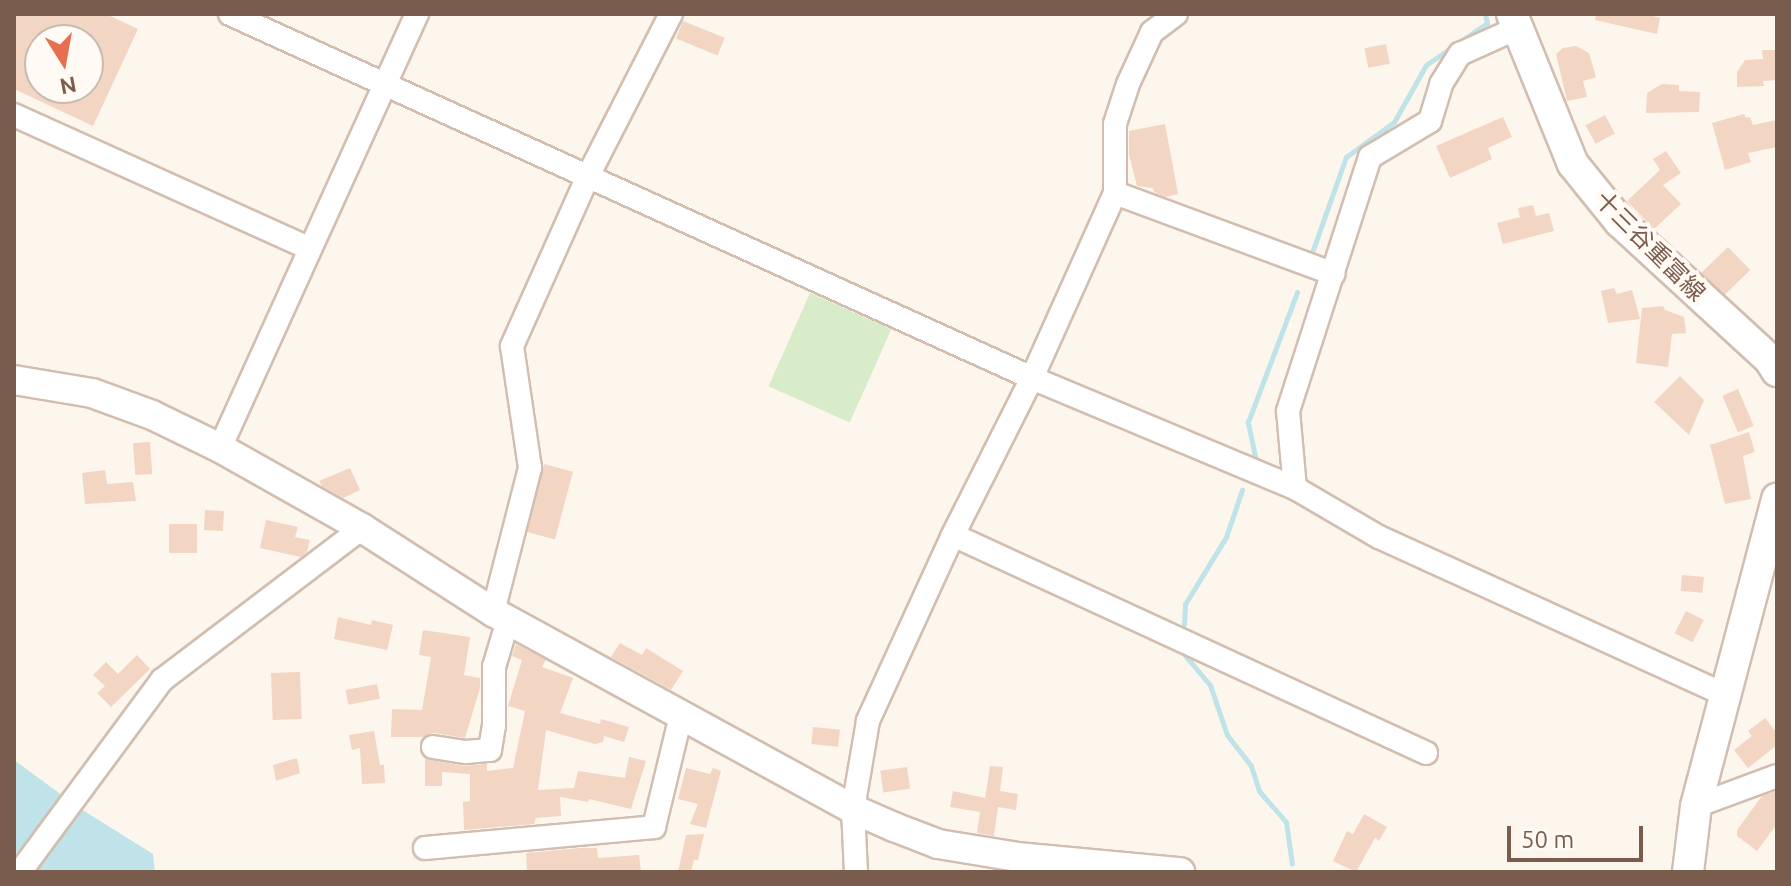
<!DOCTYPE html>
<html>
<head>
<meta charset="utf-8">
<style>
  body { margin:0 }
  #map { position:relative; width:1791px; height:886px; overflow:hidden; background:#fdf6ec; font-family:Ubuntu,"Noto Sans JP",sans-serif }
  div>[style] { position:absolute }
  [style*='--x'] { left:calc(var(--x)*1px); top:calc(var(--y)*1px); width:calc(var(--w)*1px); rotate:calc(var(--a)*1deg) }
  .green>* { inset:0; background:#d8ecc9; transform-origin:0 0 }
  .water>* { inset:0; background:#bfe3e8 }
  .stream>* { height:5px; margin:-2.5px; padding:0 2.5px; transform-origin:2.5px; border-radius:2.5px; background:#bfe3e8 }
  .building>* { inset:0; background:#f3d5c3; transform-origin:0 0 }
  .roads { filter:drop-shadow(2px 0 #d1beb0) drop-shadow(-2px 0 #d1beb0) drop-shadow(0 2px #d1beb0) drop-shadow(0 -2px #d1beb0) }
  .minor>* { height:22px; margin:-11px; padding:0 11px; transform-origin:11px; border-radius:11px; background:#fff }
  .tertiary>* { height:28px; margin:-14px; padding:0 14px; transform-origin:14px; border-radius:14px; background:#fff }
  .secondary>* { height:30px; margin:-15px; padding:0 15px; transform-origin:15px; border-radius:15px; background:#fff }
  span { translate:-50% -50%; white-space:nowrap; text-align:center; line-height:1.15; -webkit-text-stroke:8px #fffaf3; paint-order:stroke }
  .street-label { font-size:24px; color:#7a5c4d }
  .frame { position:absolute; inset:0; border:16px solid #7a5c4d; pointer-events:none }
  .north { position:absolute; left:24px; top:24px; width:80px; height:80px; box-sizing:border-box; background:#fffaf3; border:2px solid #cabbb1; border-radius:50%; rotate:169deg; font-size:22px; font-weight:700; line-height:32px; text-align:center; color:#7a5c4d }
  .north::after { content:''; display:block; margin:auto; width:28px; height:36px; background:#e76f51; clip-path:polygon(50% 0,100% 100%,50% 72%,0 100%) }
  .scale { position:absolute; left:1507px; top:826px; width:136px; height:36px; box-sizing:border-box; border:4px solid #7a5c4d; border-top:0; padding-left:10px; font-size:24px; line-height:28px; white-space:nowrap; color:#7a5c4d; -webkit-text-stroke:6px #fffaf3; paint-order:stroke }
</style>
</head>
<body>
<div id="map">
  <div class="green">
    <div style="left:810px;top:293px;width:89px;height:102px;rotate:24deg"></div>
  </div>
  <div class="water">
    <div style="clip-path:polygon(14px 760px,81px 809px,153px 854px,155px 872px,14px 872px)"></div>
  </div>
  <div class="stream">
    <div style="--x:1310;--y:258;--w:107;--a:-70.4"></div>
    <div style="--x:1346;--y:157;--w:59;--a:-36.1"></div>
    <div style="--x:1394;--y:122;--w:65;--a:-60.7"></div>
    <div style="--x:1426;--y:65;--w:74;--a:-34.5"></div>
    <div style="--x:1487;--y:23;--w:9;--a:-103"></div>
    <div style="--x:1255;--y:456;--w:35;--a:-102"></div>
    <div style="--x:1248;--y:422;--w:139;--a:-69.3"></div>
    <div style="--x:1184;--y:624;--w:20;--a:-87"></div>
    <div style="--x:1185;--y:604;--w:79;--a:-58.5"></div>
    <div style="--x:1226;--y:537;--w:50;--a:-71.2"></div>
    <div style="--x:1183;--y:653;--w:42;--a:49.8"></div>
    <div style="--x:1210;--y:685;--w:53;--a:71.2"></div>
    <div style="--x:1227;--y:735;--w:39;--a:52"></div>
    <div style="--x:1251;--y:766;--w:26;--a:72"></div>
    <div style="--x:1259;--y:791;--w:41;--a:48.9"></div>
    <div style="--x:1286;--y:822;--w:42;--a:81.9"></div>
  </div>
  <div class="building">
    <div style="clip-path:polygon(evenodd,14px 14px,106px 14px,138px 29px,93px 126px,14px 89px,14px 14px,40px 40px,88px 40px,88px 88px,40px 88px,40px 40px)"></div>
    <div style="clip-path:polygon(1596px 14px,1645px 14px,1660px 18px,1657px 34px,1595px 20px)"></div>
    <div style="left:683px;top:21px;width:45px;height:19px;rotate:22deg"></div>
    <div style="left:1386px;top:44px;width:20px;height:22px;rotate:79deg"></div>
    <div style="clip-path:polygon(1576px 46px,1589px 53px,1596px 77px,1583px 81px,1587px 97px,1567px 101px,1556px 54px,1563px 48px)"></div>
    <div style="clip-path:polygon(1762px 50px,1777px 50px,1777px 80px,1763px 81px,1764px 86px,1737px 87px,1737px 72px,1745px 60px,1763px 59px)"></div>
    <div style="clip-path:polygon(1662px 84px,1679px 85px,1679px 91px,1700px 92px,1699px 112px,1646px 113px,1647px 93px)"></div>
    <div style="clip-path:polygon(1744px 114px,1746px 118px,1750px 117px,1753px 125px,1777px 120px,1777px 147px,1748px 153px,1751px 162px,1725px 170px,1712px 123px)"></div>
    <div style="left:1605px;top:115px;width:21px;height:22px;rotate:62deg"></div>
    <div style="clip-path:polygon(1503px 117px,1512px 137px,1488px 148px,1492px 159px,1450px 178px,1436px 146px)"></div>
    <div style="clip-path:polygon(1165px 124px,1178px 194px,1165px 197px,1154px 192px,1153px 188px,1137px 186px,1129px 155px,1129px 131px)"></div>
    <div style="clip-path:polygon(1666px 151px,1681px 173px,1663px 185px,1681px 204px,1654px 229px,1627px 201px,1660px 170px,1653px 159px)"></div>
    <div style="clip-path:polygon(1533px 205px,1536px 216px,1549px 213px,1554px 231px,1503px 244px,1497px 223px,1520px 217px,1518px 208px)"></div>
    <div style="left:1728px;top:247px;width:32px;height:37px;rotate:46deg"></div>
    <div style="clip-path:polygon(1614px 288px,1617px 294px,1632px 290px,1640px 319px,1608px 323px,1601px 291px)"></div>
    <div style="clip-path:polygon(1663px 306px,1665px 310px,1684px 317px,1686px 333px,1672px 334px,1668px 367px,1636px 363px,1642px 308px)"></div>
    <div style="clip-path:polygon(1680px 376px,1704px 400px,1689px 435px,1654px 402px)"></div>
    <div style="left:1738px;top:389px;width:40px;height:17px;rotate:67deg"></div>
    <div style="clip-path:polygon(1749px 432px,1755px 452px,1743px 456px,1751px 499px,1725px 504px,1710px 445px)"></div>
    <div style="left:150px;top:442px;width:32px;height:17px;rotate:86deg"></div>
    <div style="left:544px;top:464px;width:30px;height:70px;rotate:15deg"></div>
    <div style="clip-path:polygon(350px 468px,360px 490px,343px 498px,322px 486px,319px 481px)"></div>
    <div style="clip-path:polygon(105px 470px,107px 484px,133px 482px,136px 501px,85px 504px,82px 473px)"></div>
    <div style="left:205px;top:510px;width:19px;height:20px;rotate:3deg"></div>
    <div style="clip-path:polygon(266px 520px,298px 527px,295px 537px,310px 540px,307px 552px,301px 557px,260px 548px)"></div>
    <div style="left:169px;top:524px;width:28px;height:29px"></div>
    <div style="left:1682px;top:575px;width:22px;height:16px;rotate:5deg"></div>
    <div style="left:1686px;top:611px;width:20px;height:25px;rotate:27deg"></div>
    <div style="clip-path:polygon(338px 617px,371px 625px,372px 620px,393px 625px,387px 650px,334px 639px)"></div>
    <div style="clip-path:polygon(423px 630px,470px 637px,464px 675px,480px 678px,480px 688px,465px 738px,434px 733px,423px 737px,391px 737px,392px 709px,422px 710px,431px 657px,419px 655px)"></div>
    <div style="clip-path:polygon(620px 643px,642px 655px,646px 648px,683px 671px,671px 690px,611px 657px)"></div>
    <div style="clip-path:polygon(516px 644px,546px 660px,542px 667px,573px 678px,560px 713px,600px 724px,601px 719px,629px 727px,624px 742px,604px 736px,603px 742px,595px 744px,546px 730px,538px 790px,574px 788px,578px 771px,625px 778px,629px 757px,646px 761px,631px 809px,589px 799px,588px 802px,560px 797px,561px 816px,536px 818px,534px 824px,464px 830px,463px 802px,470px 801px,470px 774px,442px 772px,442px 786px,425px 786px,425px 759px,464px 766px,487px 764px,487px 771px,513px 768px,525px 711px,508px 706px,522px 660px,512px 656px)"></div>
    <div style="clip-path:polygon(137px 655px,150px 669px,111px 707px,97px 693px,105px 686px,93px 675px,106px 662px,118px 674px)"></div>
    <div style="left:300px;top:672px;width:47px;height:29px;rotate:88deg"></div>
    <div style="left:377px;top:684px;width:15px;height:32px;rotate:79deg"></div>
    <div style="clip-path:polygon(1765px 718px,1777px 733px,1777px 745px,1748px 768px,1734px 750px,1752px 736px,1748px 731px)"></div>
    <div style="left:813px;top:727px;width:27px;height:17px;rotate:6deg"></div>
    <div style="clip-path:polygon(374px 731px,380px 765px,384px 765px,385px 783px,362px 784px,360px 748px,352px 750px,349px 735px)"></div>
    <div style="clip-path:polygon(297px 758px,300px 773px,276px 781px,273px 765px)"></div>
    <div style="clip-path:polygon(990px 766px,1003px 767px,1000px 791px,1018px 794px,1016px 810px,998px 807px,994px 836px,977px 833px,980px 812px,950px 807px,953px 791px,985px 798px)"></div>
    <div style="left:907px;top:767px;width:22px;height:27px;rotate:82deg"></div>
    <div style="clip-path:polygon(686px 768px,710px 774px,713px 768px,721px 771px,706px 828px,690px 824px,698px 804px,678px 799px)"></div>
    <div style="clip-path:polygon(1777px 791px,1777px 824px,1757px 851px,1737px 836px,1737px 830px,1762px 796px)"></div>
    <div style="clip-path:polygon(1364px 814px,1387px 827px,1379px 841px,1375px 838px,1356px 872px,1333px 861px,1347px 831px,1353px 834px)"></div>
    <div style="clip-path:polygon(704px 834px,698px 860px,694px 860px,691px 872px,678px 872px,686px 835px)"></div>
    <div style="clip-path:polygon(580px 848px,597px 848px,598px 858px,639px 855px,641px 872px,527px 872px,526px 853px)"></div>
  </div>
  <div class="roads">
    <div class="minor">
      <div style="--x:230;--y:14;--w:881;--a:24.41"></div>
      <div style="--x:1032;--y:378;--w:176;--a:116.7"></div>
      <div style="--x:953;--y:535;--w:205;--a:114.6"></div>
      <div style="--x:868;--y:721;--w:89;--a:99.7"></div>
      <div style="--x:853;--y:809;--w:63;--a:87.3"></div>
      <div style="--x:1176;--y:14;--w:30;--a:143"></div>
      <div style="--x:1152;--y:32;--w:57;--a:114.8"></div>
      <div style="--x:1128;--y:84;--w:42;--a:108"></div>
      <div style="--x:1115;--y:124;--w:69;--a:90"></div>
      <div style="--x:1115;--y:193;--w:203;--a:114.2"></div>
      <div style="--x:1032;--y:378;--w:285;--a:22.7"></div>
      <div style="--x:1295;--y:488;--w:97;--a:30.3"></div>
      <div style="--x:1379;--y:537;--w:379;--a:24.5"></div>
      <div style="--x:14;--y:115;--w:323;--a:24.3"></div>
      <div style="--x:1115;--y:193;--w:233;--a:20.3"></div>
      <div style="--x:220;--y:448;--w:477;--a:-65.6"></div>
      <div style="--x:1295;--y:488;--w:77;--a:-95.2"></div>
      <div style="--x:1288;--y:411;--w:267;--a:-72.1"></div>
      <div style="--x:1370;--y:157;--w:70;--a:-31"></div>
      <div style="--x:1430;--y:121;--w:39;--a:-73"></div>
      <div style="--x:1441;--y:84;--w:36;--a:-58"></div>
      <div style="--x:1460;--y:54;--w:60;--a:-24.4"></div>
      <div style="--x:953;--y:535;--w:521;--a:24.74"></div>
      <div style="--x:493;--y:612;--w:149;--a:-75.6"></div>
      <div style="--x:530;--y:468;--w:123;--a:-98.4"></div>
      <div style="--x:512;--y:346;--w:184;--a:-65.9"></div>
      <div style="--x:587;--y:178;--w:184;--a:-62.9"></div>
      <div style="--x:433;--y:747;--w:33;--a:9"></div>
      <div style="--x:466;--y:752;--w:24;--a:-5"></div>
      <div style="--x:490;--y:750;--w:24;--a:-81"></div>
      <div style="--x:494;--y:726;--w:59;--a:-90"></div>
      <div style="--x:494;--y:667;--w:49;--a:-73.4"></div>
      <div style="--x:1696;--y:806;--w:86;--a:-20.3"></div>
      <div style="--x:425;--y:848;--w:230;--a:-5.2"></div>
      <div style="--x:654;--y:827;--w:115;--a:-76.4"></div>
      <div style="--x:20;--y:872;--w:239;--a:-53.5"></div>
      <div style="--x:162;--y:680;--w:251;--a:-37.2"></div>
    </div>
    <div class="tertiary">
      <div style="--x:14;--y:380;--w:79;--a:9.5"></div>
      <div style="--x:92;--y:393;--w:64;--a:20.1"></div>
      <div style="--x:152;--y:415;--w:76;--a:25.9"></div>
      <div style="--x:220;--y:448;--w:163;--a:29.4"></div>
      <div style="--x:362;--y:528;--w:156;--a:32.7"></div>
      <div style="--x:493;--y:612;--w:410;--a:28.7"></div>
      <div style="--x:853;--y:809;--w:45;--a:23.7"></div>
      <div style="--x:894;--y:827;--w:47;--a:21.1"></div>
      <div style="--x:938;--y:844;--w:80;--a:9.3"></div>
      <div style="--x:1017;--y:857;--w:164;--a:5.3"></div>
    </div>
    <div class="secondary">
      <div style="--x:1512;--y:14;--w:162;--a:67.9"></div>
      <div style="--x:1573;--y:164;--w:75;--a:51"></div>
      <div style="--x:1620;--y:222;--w:204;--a:42.6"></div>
      <div style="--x:1770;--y:360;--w:13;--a:58"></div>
      <div style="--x:1688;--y:872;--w:66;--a:-83.1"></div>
      <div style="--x:1696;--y:806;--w:318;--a:-75.2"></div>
    </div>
  </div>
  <div class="street-label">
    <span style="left:1650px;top:246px;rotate:45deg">十三谷重富線</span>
  </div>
  <div class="frame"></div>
  <div class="north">N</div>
  <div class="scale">50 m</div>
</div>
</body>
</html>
